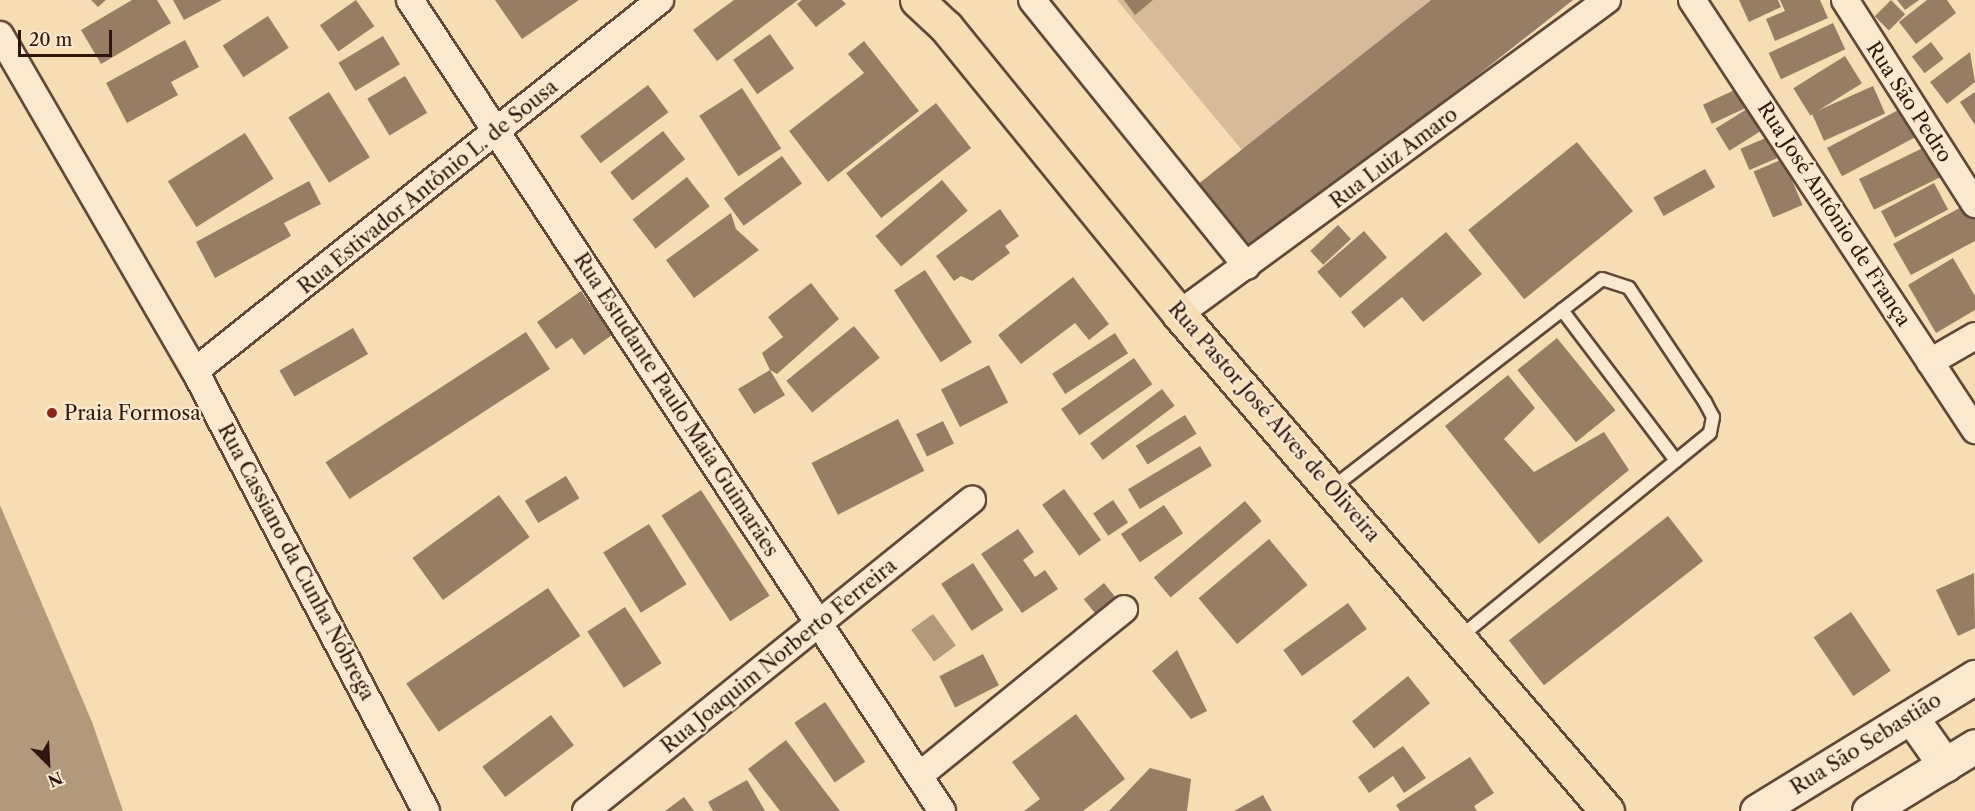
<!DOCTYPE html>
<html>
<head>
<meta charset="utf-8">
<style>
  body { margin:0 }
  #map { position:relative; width:1975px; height:811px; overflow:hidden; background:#f7ddb4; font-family:"Libre Caslon Text",serif }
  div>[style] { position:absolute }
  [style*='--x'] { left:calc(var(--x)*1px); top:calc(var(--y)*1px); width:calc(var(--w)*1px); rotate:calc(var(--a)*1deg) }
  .green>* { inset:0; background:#d5bb98 }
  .water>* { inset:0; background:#b3997b; transform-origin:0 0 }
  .building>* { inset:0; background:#977d64; transform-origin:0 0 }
  .roads { filter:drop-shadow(2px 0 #614837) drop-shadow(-2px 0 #614837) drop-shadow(0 2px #614837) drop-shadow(0 -2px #614837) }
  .lane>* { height:12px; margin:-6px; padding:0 6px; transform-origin:6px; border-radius:6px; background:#fae9ce }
  .street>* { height:26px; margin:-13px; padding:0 13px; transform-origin:13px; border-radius:13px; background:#fae9ce }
  .secondary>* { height:33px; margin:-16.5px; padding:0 16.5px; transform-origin:16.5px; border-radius:16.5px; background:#fae9ce }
  .primary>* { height:33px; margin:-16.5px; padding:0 16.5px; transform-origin:16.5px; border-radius:16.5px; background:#f7ddb4 }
  .highway>* { height:33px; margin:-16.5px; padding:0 16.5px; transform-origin:16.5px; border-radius:16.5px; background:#f7ddb4 }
  .dots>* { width:16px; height:16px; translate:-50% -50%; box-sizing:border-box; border:3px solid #fae9ce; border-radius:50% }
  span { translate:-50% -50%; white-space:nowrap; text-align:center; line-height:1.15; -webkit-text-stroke:4.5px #fae9ce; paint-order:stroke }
  .street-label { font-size:20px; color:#2f160d }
  .poi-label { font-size:20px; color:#2f160d }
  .left { translate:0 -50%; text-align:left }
  .north { position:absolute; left:18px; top:733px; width:60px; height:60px; -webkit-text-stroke:4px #fae9ce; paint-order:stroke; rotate:156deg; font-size:16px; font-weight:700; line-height:24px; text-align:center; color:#2f160d }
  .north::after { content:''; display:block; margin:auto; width:21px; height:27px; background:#2f160d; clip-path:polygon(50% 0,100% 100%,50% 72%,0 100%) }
  .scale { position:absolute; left:18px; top:30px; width:94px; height:27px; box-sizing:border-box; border:3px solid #2f160d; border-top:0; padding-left:8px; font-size:18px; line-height:21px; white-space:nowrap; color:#2f160d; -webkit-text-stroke:4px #fae9ce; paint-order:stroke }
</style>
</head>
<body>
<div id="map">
  <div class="green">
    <div style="clip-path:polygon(1117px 0,1430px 0,1247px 156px)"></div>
  </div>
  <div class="water">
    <div style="clip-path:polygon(0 505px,92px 722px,123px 811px,0 811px)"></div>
    <div style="left:933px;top:614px;width:39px;height:27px;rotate:54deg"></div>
  </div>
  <div class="building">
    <div style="clip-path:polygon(91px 0,106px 0,98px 7px)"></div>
    <div style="clip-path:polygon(132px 0,157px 0,171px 23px,101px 64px,81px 30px)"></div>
    <div style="clip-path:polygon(173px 0,222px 0,184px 20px)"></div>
    <div style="left:356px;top:0;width:32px;height:44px;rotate:55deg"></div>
    <div style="clip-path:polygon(495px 0,579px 0,522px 39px)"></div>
    <div style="clip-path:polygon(734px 0,798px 0,717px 61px,693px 30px)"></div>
    <div style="clip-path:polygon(802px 0,842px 0,846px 4px,816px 27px,797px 4px)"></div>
    <div style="clip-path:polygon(1124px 0,1153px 0,1135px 15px)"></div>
    <div style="clip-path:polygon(1431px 0,1573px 0,1246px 258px,1192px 189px)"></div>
    <div style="clip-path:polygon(1739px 0,1778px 0,1781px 7px,1749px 22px)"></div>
    <div style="clip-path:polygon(1780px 0,1820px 0,1828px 18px,1775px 41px,1766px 19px,1785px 11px)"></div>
    <div style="left:1891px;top:0;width:20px;height:23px;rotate:45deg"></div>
    <div style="clip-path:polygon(1897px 0,1919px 0,1905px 10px)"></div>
    <div style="clip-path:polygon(1927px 0,1947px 0,1956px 13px,1916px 44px,1899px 22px)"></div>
    <div style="left:268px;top:16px;width:38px;height:54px;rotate:57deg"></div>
    <div style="left:1833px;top:23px;width:29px;height:71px;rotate:65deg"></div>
    <div style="left:770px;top:34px;width:42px;height:45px;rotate:55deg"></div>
    <div style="left:383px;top:36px;width:33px;height:52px;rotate:59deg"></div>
    <div style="clip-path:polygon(185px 40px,199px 67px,171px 82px,178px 95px,127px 123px,106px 83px)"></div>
    <div style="clip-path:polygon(864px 41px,919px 111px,828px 182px,789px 131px,864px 73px,848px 54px)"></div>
    <div style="left:1931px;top:42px;width:21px;height:24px;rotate:53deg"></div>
    <div style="clip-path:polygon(1970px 52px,1975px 82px,1947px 104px,1930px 82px)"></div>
    <div style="left:1845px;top:56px;width:32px;height:61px;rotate:58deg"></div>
    <div style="left:405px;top:76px;width:43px;height:44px;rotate:59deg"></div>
    <div style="left:648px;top:85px;width:34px;height:85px;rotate:53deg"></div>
    <div style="left:1873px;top:86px;width:30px;height:67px;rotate:66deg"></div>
    <div style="left:1741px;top:87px;width:21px;height:42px;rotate:65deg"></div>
    <div style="left:742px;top:88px;width:72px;height:51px;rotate:57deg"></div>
    <div style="left:329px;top:92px;width:77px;height:48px;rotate:58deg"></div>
    <div style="clip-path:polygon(1975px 92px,1975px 125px,1960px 102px)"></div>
    <div style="left:936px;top:103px;width:57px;height:114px;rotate:52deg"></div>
    <div style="left:1902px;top:108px;width:32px;height:85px;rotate:62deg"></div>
    <div style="left:1747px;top:109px;width:26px;height:37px;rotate:58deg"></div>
    <div style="left:663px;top:131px;width:36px;height:67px;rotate:52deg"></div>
    <div style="left:245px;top:133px;width:54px;height:91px;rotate:58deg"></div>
    <div style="left:1768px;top:137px;width:23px;height:30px;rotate:67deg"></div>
    <div style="left:1577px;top:142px;width:89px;height:140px;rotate:51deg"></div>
    <div style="left:1931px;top:144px;width:34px;height:80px;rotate:64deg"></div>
    <div style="left:782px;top:156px;width:34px;height:72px;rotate:54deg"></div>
    <div style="left:1783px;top:159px;width:50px;height:32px;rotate:67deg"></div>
    <div style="left:1705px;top:169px;width:21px;height:59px;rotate:61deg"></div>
    <div style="left:687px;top:177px;width:37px;height:69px;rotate:52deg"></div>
    <div style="left:942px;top:180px;width:40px;height:87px;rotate:50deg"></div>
    <div style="clip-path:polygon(309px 181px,321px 204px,284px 223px,291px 236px,215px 278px,196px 242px)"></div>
    <div style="left:1934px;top:183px;width:30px;height:60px;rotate:62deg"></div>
    <div style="clip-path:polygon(1967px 204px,1975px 219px,1975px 241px,1911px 275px,1893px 244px)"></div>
    <div style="clip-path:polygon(1000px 209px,1019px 236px,1005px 246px,1010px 253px,972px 281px,961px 276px,954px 281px,936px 256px)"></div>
    <div style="clip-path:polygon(731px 213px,736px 229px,759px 250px,694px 298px,666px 260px)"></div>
    <div style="left:1338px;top:225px;width:19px;height:38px;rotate:47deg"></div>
    <div style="left:1364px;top:231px;width:35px;height:62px;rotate:49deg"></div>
    <div style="clip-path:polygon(1446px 232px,1482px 274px,1423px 322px,1402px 297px,1364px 328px,1351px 312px)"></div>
    <div style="clip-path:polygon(1953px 258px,1975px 296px,1975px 310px,1936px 333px,1908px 285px)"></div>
    <div style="left:925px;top:270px;width:86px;height:37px;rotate:57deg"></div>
    <div style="clip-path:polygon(1073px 277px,1109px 324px,1089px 340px,1075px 323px,1021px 364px,998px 335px)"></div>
    <div style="clip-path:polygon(811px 283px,839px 319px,777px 374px,770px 370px,785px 395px,754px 414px,738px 389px,770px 370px,762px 353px,783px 337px,768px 317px)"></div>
    <div style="clip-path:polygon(581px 291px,612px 335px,584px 355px,572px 338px,556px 349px,537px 322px)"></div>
    <div style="left:854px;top:326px;width:41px;height:87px;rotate:51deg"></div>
    <div style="left:353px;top:328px;width:30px;height:85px;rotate:60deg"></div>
    <div style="left:526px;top:332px;width:44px;height:239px;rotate:57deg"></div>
    <div style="left:1115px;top:333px;width:24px;height:75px;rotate:57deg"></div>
    <div style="left:1557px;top:338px;width:93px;height:51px;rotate:51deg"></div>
    <div style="left:1134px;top:358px;width:32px;height:89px;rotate:55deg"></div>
    <div style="left:989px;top:365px;width:42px;height:54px;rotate:63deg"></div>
    <div style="clip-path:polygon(1508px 375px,1535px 408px,1504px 439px,1534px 472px,1604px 432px,1629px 470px,1539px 544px,1445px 426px)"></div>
    <div style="left:1162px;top:389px;width:21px;height:90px;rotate:53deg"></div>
    <div style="left:1185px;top:415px;width:22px;height:58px;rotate:58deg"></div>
    <div style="left:898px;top:419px;width:58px;height:97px;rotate:63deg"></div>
    <div style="left:943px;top:421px;width:25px;height:30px;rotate:64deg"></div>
    <div style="left:1200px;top:446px;width:23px;height:84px;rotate:59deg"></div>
    <div style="left:566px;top:476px;width:26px;height:48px;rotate:59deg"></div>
    <div style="left:1064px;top:489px;width:63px;height:27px;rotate:54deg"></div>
    <div style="left:701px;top:490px;width:126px;height:47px;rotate:57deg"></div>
    <div style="left:499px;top:495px;width:52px;height:107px;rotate:54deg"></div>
    <div style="left:1113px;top:500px;width:27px;height:24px;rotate:56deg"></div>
    <div style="left:1245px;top:501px;width:26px;height:119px;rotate:50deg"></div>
    <div style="left:1164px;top:505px;width:34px;height:52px;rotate:56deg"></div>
    <div style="left:1668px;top:516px;width:57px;height:202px;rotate:52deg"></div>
    <div style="left:649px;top:524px;width:71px;height:54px;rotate:58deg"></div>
    <div style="clip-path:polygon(1018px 529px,1034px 552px,1023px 560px,1035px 577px,1045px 570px,1058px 589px,1022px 613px,981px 554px)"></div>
    <div style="left:1269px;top:539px;width:60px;height:92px;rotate:50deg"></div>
    <div style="left:973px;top:563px;width:56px;height:38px;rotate:57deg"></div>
    <div style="clip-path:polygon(1974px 573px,1975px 628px,1958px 636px,1936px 590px)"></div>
    <div style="left:1104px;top:583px;width:22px;height:26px;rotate:51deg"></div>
    <div style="left:548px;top:588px;width:58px;height:171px;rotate:56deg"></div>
    <div style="left:1348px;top:603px;width:32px;height:80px;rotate:54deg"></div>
    <div style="left:625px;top:607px;width:67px;height:45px;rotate:57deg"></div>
    <div style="left:1851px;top:612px;width:71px;height:45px;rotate:56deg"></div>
    <div style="clip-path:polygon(1177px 650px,1207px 711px,1191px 719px,1152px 671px)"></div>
    <div style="left:983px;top:654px;width:35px;height:49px;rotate:63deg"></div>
    <div style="left:1408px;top:676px;width:35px;height:72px;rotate:51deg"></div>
    <div style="left:825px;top:702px;width:72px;height:37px;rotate:56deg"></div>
    <div style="clip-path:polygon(1076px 714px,1125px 779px,1083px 811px,1024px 811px,1040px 799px,1012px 762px)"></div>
    <div style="left:551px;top:715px;width:38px;height:86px;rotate:53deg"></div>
    <div style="clip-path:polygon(786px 740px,840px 811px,780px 811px,748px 769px)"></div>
    <div style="clip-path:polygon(1403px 746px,1426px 778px,1404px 793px,1393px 776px,1369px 793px,1358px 777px)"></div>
    <div style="clip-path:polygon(1470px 757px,1494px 793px,1474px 806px,1477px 811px,1400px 811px,1396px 805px)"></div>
    <div style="clip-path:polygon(1150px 768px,1191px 779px,1187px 811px,1109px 811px)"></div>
    <div style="clip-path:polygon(747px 780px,765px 811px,713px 811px,708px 802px)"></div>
    <div style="clip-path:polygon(1263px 795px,1272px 811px,1234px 811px)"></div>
    <div style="clip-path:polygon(684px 797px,694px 811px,665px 811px)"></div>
  </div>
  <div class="roads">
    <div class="lane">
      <div style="--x:1562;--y:310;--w:189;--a:52.9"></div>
      <div style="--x:1332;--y:488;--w:341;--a:-37.7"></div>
      <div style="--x:1602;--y:279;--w:28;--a:18"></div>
      <div style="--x:1629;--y:288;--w:137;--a:56.3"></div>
      <div style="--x:1705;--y:402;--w:17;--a:62"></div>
      <div style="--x:1713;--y:417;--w:16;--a:101"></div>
      <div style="--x:1710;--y:433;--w:321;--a:140.8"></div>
    </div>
    <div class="street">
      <div style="--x:410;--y:0;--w:970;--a:56.74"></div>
      <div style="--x:1032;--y:0;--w:342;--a:51.1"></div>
      <div style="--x:1692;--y:0;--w:515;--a:56.65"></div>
      <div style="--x:1845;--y:0;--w:242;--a:57.5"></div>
      <div style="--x:0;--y:35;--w:388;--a:59.9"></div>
      <div style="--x:195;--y:371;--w:497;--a:62.3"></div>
      <div style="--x:1179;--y:314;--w:531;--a:-36.27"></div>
      <div style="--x:1930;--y:362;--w:52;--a:-30"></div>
      <div style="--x:195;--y:371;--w:595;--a:-38.58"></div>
      <div style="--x:920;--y:775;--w:263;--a:-39.1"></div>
      <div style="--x:586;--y:811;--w:496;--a:-38.9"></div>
    </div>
    <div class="secondary">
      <div style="--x:1911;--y:717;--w:59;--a:54.7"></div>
      <div style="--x:1757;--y:811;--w:256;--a:-31.6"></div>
      <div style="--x:1869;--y:811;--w:124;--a:-31.5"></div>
    </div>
    <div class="primary">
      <div style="--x:946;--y:27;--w:370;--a:50.9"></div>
      <div style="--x:1179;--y:314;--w:656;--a:49.27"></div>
    </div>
    <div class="highway">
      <div style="--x:917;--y:0;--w:40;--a:43"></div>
    </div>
  </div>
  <div class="dots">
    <div style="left:52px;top:413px;background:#8f2418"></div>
  </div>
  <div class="street-label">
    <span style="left:1909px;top:102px;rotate:57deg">Rua São Pedro</span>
    <span style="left:1394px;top:158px;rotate:-37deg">Rua Luiz Amaro</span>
    <span style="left:428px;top:187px;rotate:-39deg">Rua Estivador Antônio L. de Sousa</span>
    <span style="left:1834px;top:214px;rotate:57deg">Rua José Antônio de França</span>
    <span style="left:676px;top:405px;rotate:57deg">Rua Estudante Paulo Maia Guimarães</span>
    <span style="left:1274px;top:422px;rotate:49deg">Rua Pastor José Alves de Oliveira</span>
    <span style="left:296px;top:562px;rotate:62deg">Rua Cassiano da Cunha Nóbrega</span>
    <span style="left:779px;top:656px;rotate:-39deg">Rua Joaquim Norberto Ferreira</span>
    <span style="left:1866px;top:744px;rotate:-32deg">Rua São Sebastião</span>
  </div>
  <div class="poi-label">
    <span class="left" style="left:64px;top:413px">Praia Formosa</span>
  </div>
  <div class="north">N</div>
  <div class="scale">20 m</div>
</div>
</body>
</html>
